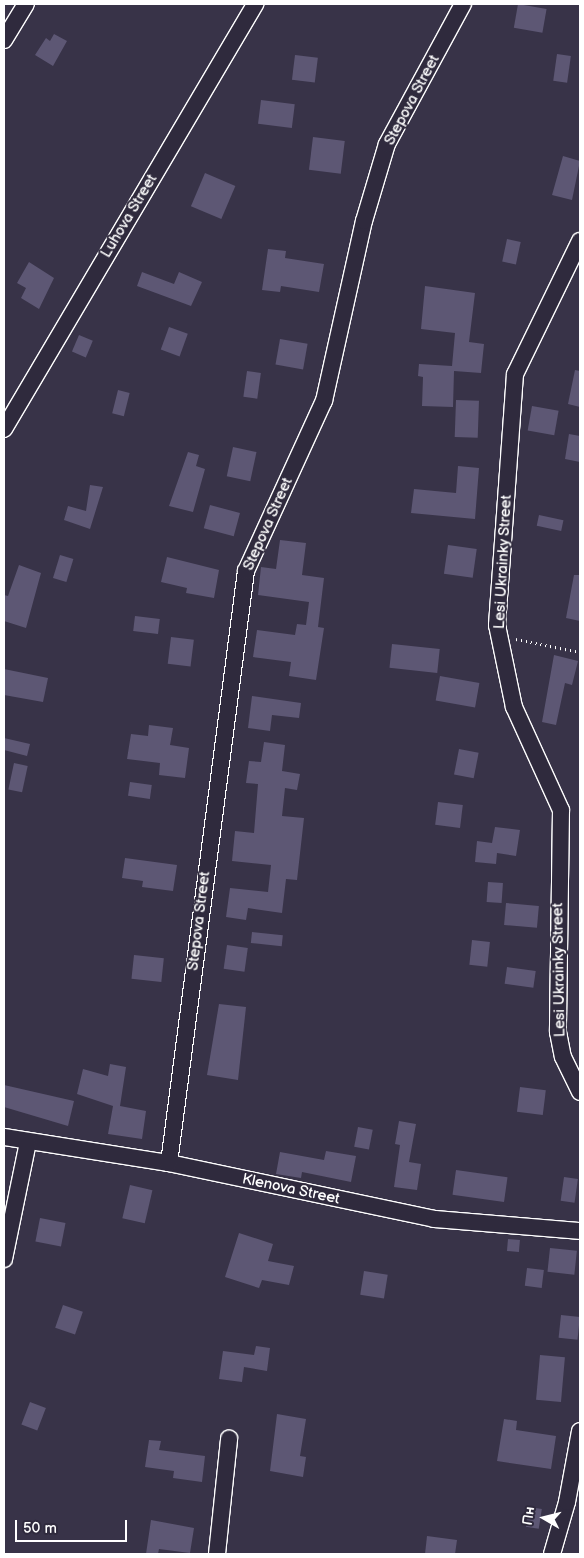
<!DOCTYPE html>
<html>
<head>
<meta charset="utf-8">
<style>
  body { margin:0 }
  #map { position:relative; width:584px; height:1558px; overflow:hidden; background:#383348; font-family:"Balsamiq Sans",sans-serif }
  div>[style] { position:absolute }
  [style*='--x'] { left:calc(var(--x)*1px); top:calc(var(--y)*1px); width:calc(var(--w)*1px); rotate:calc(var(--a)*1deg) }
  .building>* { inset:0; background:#5d5774; transform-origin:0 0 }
  .path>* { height:2.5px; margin-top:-1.25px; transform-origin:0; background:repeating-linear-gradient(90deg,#fff 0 1px,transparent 0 5px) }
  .roads { filter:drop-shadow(1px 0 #fff) drop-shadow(-1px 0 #fff) drop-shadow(0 1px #fff) drop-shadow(0 -1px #fff) }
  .street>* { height:16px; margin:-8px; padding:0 8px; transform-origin:8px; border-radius:8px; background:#2f2a3d }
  span { translate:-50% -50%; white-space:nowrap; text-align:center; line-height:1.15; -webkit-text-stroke:4px #2f2a3d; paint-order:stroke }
  .street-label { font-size:15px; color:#fff }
  .frame { position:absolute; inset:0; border:5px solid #fff; pointer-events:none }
  .north { position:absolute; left:519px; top:1493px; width:50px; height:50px; -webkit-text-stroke:4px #2f2a3d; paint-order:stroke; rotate:278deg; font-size:14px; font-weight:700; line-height:20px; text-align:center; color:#fff }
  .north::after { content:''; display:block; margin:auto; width:18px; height:22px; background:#fff; clip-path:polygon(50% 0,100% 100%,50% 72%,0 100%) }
  .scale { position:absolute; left:15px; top:1520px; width:112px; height:22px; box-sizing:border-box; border:2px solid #fff; border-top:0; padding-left:6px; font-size:15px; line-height:18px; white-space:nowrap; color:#fff; -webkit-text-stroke:4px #2f2a3d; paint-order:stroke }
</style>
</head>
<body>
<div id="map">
  <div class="building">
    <div style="left:518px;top:4px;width:29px;height:24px;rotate:10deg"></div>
    <div style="clip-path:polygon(54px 34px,67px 41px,53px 66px,35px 55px,46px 38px,50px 41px)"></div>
    <div style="left:557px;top:54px;width:14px;height:27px;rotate:8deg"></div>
    <div style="left:295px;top:55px;width:23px;height:25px;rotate:7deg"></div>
    <div style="left:261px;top:100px;width:34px;height:24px;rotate:7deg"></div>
    <div style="left:313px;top:137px;width:32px;height:33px;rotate:7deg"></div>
    <div style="clip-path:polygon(563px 156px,580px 161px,572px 200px,552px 195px)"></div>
    <div style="left:205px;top:173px;width:33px;height:36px;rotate:23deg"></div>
    <div style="left:507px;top:239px;width:14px;height:23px;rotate:12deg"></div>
    <div style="clip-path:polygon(268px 249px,286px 251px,285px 258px,324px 264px,319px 292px,281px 286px,280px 292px,262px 290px)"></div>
    <div style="clip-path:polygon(29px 262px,54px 278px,39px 309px,21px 298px,26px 288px,17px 283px)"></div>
    <div style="clip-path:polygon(142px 272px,174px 284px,179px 272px,202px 282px,191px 306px,137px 286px)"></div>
    <div style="clip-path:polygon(425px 286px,475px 293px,469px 342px,484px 344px,481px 373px,454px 371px,453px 407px,422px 406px,423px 377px,418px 376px,419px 364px,452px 366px,455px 333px,421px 329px)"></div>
    <div style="left:169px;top:327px;width:20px;height:24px;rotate:20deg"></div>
    <div style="left:79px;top:335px;width:15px;height:18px;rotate:23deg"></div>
    <div style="left:280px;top:339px;width:28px;height:26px;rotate:10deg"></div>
    <div style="clip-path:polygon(575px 370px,580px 371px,580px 407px,568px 404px)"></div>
    <div style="left:247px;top:371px;width:14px;height:26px;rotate:8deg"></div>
    <div style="left:118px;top:390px;width:12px;height:24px;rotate:14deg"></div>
    <div style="left:456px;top:400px;width:23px;height:37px;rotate:2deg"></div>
    <div style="left:532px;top:406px;width:27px;height:25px;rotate:10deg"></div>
    <div style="clip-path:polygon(569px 434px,580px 436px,580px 462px,565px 459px)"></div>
    <div style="left:233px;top:447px;width:24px;height:30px;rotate:12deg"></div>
    <div style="clip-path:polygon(188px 452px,199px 455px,196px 466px,205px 469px,193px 512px,169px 506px)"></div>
    <div style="clip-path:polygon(458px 466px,479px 468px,475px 519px,411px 513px,414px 489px,456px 493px)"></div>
    <div style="clip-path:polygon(90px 485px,103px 487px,90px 529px,64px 520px,68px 506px,86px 511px)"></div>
    <div style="left:210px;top:505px;width:31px;height:24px;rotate:15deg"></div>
    <div style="left:539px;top:515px;width:25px;height:11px;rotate:12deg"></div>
    <div style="clip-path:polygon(280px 540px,306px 543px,302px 575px,324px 578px,318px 627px,324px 628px,316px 680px,289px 676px,291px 662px,253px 657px,257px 630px,295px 635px,297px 624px,306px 625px,309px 602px,258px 595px,261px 567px,276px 569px)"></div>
    <div style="left:448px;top:545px;width:29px;height:29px;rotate:8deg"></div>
    <div style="left:60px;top:555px;width:14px;height:24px;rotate:17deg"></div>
    <div style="clip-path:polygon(167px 557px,219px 570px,214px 598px,186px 593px,187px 588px,161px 582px)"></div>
    <div style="clip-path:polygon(19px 565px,41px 573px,26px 628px,4px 621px,4px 595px,8px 596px)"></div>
    <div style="clip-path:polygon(574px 575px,580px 575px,580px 621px,566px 618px)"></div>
    <div style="left:135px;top:616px;width:25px;height:15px;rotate:7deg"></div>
    <div style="left:171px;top:637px;width:23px;height:27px;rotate:7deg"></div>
    <div style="left:392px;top:644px;width:48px;height:24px;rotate:6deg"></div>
    <div style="clip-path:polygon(554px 655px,578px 661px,572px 685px,565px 683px,556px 725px,542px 722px)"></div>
    <div style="clip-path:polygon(4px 669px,48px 678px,43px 702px,4px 695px)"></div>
    <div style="left:440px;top:676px;width:40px;height:25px;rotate:10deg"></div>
    <div style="clip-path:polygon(252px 696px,301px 703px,299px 718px,272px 715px,270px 731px,248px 728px)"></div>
    <div style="clip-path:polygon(149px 725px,173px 728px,170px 745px,189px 748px,185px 778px,159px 775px,160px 763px,127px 759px,131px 734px,148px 736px)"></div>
    <div style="clip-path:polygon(4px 738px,30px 744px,27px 756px,4px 750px)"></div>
    <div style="clip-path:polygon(264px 742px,285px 745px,282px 771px,300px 774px,297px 790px,285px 788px,282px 816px,304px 818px,297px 880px,286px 879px,282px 913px,248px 908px,246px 920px,226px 917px,230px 888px,268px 892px,271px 865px,232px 861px,235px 831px,254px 833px,258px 784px,246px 783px,249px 761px,261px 762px)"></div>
    <div style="left:459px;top:749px;width:20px;height:26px;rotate:11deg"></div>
    <div style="left:14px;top:763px;width:14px;height:27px;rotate:12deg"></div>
    <div style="left:130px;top:782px;width:22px;height:14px;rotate:8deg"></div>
    <div style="left:438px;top:802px;width:25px;height:23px;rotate:7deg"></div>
    <div style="clip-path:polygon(495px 827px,520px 830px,516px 856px,497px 853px,496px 864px,475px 862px,477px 841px,492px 843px)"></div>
    <div style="clip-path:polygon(125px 858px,177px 865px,173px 891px,142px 887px,143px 881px,122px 878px)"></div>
    <div style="left:488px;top:882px;width:15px;height:20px;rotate:4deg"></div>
    <div style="left:506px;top:903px;width:33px;height:22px;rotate:5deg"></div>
    <div style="left:252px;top:932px;width:31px;height:11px;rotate:6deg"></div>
    <div style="left:472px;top:940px;width:18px;height:25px;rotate:6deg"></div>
    <div style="left:227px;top:945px;width:21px;height:24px;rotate:8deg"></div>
    <div style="left:134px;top:955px;width:30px;height:24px;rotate:6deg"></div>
    <div style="left:507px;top:967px;width:29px;height:17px;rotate:8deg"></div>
    <div style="clip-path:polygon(219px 1004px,246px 1007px,238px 1080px,207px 1075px)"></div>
    <div style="clip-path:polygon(110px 1064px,126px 1067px,120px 1106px,146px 1111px,142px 1139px,108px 1134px,113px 1106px,77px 1094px,83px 1069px,108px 1076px)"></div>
    <div style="clip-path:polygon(4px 1085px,74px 1101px,68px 1126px,4px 1107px)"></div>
    <div style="left:520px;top:1087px;width:26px;height:25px;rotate:7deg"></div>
    <div style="clip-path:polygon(399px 1121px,416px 1124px,409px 1162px,421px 1164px,417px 1190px,394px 1187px,400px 1145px,395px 1144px)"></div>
    <div style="left:358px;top:1127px;width:15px;height:20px;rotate:11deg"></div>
    <div style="clip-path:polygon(326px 1151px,356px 1156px,351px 1182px,302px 1172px,301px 1178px,276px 1174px,280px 1152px,324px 1160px)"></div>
    <div style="left:456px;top:1170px;width:52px;height:25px;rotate:8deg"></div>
    <div style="left:564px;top:1177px;width:14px;height:24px;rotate:8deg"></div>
    <div style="left:130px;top:1185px;width:23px;height:34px;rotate:13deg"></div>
    <div style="left:40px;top:1218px;width:26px;height:24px;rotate:11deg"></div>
    <div style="clip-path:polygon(239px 1233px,273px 1244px,268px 1261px,294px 1266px,289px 1285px,262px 1280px,259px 1288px,225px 1277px)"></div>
    <div style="left:508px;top:1239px;width:12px;height:12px;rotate:5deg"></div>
    <div style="left:550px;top:1248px;width:27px;height:24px;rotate:6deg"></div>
    <div style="left:527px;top:1268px;width:17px;height:18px;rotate:7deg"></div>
    <div style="left:364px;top:1271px;width:24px;height:24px;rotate:9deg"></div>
    <div style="left:63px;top:1305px;width:21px;height:24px;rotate:19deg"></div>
    <div style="left:561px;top:1315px;width:19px;height:23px;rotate:6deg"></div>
    <div style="clip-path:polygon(256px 1346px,270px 1348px,267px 1371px,244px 1367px,242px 1382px,219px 1379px,223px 1351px,254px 1355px)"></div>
    <div style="left:540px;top:1355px;width:25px;height:45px;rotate:5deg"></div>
    <div style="left:30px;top:1402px;width:17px;height:24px;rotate:21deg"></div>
    <div style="clip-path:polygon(277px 1414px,306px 1419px,300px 1456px,306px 1457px,303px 1477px,270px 1471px)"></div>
    <div style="clip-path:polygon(504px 1419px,517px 1421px,516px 1430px,556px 1436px,551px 1469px,497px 1461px)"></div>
    <div style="clip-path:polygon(149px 1440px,161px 1441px,159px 1450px,205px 1456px,202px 1482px,173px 1478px,174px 1471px,145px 1467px)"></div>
    <div style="left:529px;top:1507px;width:13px;height:20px;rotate:9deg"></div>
    <div style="clip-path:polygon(151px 1520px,194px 1528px,190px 1553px,159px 1549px,158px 1554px,146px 1554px)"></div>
    <div style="clip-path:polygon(427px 1536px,457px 1540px,455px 1554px,425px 1554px)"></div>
  </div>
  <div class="path">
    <div style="--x:516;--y:639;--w:65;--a:11.5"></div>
  </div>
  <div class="roads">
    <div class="street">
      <div style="--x:4;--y:40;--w:42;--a:-58.6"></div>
      <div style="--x:580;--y:241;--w:148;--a:116"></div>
      <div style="--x:515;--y:374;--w:252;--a:94.1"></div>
      <div style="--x:497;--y:625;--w:84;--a:78.3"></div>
      <div style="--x:514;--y:707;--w:113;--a:65.5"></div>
      <div style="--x:561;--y:810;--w:222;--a:90.8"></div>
      <div style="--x:558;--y:1032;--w:25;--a:79"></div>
      <div style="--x:563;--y:1057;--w:39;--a:64"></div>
      <div style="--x:4;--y:429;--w:494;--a:-59.4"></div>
      <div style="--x:4;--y:1137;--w:167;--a:9"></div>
      <div style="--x:169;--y:1163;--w:271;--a:11.9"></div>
      <div style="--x:434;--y:1219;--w:146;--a:4.7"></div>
      <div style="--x:169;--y:1163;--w:597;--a:-82.59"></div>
      <div style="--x:246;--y:571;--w:187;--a:-65.4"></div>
      <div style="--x:324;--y:401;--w:184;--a:-77.5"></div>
      <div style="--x:364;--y:221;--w:80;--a:-73.4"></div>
      <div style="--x:387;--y:144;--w:159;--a:-61.5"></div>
      <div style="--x:4;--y:1259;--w:119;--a:-78.4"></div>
      <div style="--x:217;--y:1554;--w:116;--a:-84"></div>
      <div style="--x:552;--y:1554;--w:54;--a:-73.9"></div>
      <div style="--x:567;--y:1502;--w:72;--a:-79.6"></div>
    </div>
  </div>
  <div class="street-label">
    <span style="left:412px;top:100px;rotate:-62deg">Stepova Street</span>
    <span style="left:129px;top:216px;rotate:-59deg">Luhova Street</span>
    <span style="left:268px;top:524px;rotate:-66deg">Stepova Street</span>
    <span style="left:503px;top:562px;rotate:-87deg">Lesi Ukrainky Street</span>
    <span style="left:199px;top:921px;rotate:-83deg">Stepova Street</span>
    <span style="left:559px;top:970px;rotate:-91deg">Lesi Ukrainky Street</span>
    <span style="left:291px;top:1189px;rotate:12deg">Klenova Street</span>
  </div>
  <div class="frame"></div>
  <div class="north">Пн</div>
  <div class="scale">50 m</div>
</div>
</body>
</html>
